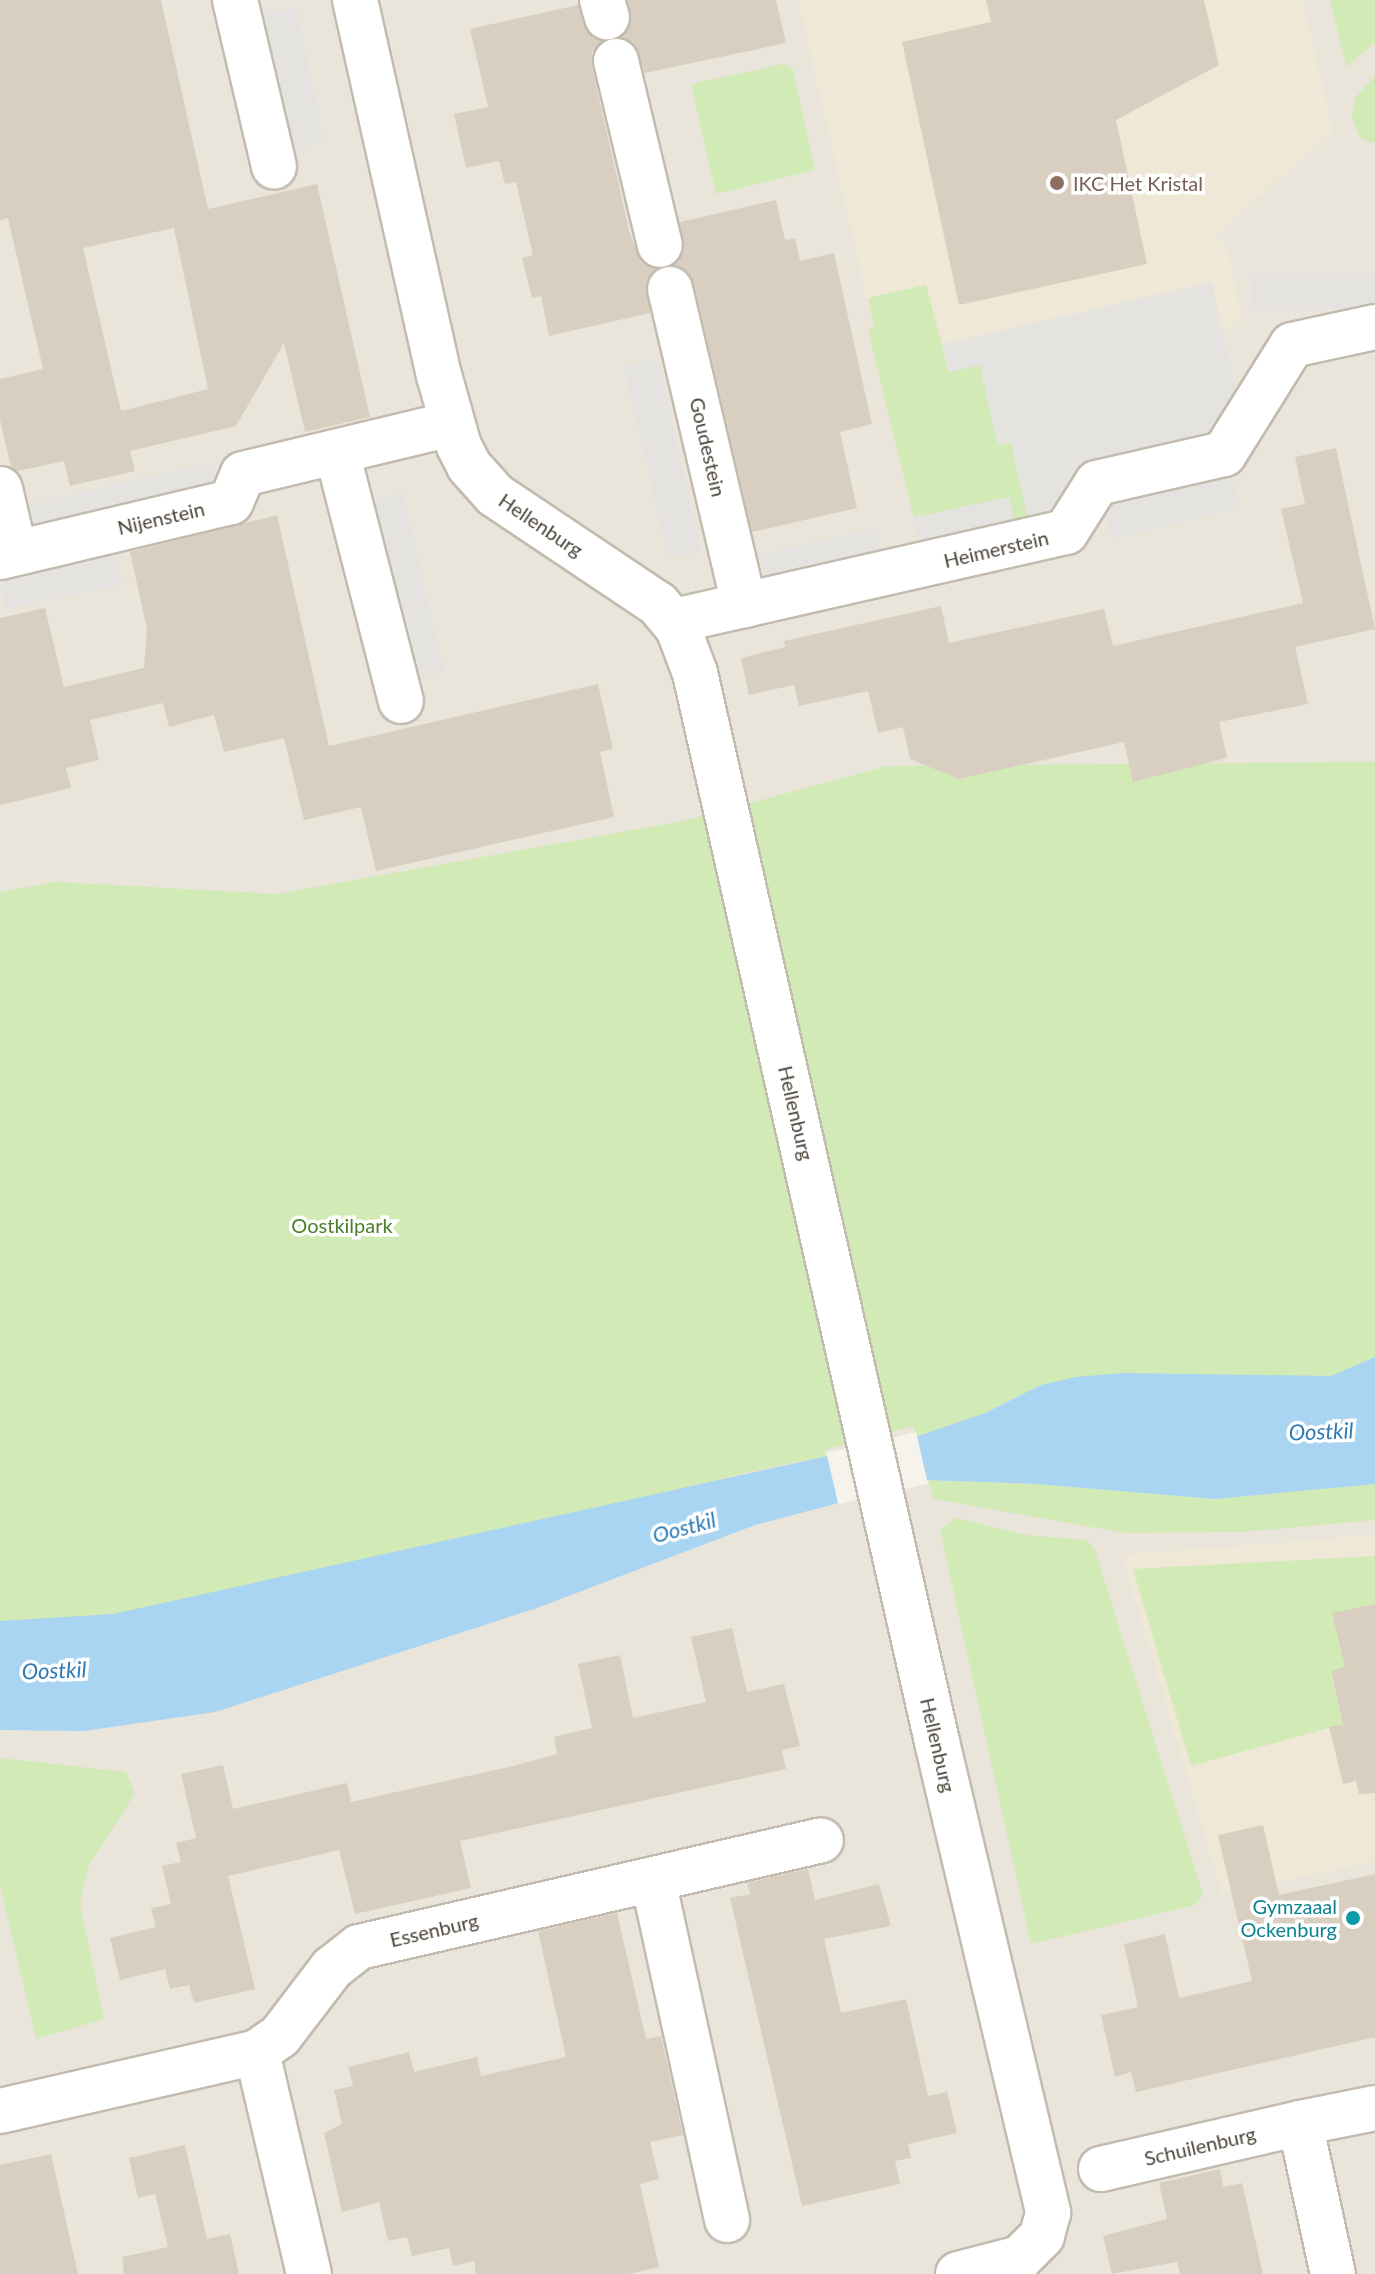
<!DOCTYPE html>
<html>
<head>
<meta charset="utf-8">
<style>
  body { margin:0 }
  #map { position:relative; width:1375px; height:2274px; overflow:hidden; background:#f6f3ec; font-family:Lato,sans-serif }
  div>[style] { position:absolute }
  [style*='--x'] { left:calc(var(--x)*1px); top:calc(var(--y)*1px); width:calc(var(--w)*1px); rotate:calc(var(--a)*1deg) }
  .residential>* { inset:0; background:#eae5da; transform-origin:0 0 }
  .education>* { inset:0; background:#efe8d6 }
  .green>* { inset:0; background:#d2eab5 }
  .parking>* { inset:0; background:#e5e3e0; transform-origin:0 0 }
  .water>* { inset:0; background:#a9d4f2 }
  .pier>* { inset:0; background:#f6f3ec; transform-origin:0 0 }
  .building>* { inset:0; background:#d8cfc1 }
  .roads { filter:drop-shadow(2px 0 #c2bbae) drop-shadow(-2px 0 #c2bbae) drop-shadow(0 2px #c2bbae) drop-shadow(0 -2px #c2bbae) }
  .minor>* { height:44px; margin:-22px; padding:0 22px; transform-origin:22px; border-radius:22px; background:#fff }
  .dots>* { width:22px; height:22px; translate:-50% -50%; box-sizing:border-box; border:4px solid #fff; border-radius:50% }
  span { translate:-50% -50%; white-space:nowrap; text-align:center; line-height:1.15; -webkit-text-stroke:7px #fff; paint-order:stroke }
  .education-label { font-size:20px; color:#785e54 }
  .left { translate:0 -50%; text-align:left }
  .street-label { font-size:20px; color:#4b4439 }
  .park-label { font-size:20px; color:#4a7f2a }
  .culture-label { font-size:20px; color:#0d838f }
  .right { translate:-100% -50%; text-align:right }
  .water-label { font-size:22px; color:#2e7ab2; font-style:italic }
</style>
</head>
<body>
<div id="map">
  <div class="residential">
    <div style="left:0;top:0;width:1375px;height:2274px"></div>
  </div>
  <div class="education">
    <div style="clip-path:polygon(798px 0,1302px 0,1333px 131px,1215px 236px,1228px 251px,1241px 315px,1235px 324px,1222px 328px,1211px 282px,877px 360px,868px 330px,874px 328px)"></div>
    <div style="clip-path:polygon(1375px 1535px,1375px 1861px,1222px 1894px,1122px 1555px)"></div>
  </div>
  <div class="green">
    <div style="clip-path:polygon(1330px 0,1375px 0,1375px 43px,1346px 67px)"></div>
    <div style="clip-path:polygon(783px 64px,793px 69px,815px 170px,716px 194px,691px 84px)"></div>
    <div style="clip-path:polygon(1375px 76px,1375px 143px,1361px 139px,1352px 119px,1355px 98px)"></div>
    <div style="clip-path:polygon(926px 285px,949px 372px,980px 365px,998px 445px,1011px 442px,1029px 525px,1016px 529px,1009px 497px,914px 519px,868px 330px,874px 328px,868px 298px)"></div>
    <div style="clip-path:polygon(1375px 762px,1375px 1375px,1017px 1396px,985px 1413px,918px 1436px,912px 1426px,825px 1450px,826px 1456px,736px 1475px,604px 1512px,0 1640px,0 892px,56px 882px,277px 894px,683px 821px,887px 766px)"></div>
    <div style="clip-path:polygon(928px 1480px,1037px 1484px,1215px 1499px,1375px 1484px,1375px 1520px,1242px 1532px,1125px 1533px,934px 1499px)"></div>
    <div style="clip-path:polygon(956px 1518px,1026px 1535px,1087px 1540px,1095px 1550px,1203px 1895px,1195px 1905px,1031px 1944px,940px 1530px)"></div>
    <div style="clip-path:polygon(1375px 1556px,1375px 1604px,1333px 1614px,1345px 1667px,1331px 1672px,1343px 1724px,1191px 1766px,1133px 1569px)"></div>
    <div style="clip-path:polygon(0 1758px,126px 1772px,135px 1793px,88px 1867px,80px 1904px,104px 2019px,36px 2039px,0 1885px)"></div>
  </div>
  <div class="parking">
    <div style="left:296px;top:7px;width:138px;height:33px;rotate:78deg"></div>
    <div style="left:1375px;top:274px;width:36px;height:123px;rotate:90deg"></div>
    <div style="clip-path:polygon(1211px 282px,1236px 390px,1213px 431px,1085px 462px,1050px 519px,1029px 525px,1011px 442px,998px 446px,980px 365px,949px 372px,942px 344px)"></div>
    <div style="left:657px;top:358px;width:198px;height:34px;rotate:77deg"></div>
    <div style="left:213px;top:462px;width:31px;height:196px;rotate:77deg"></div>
    <div style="left:1231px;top:475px;width:34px;height:131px;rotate:76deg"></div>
    <div style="left:403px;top:493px;width:184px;height:33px;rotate:77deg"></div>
    <div style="left:1009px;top:497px;width:33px;height:98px;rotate:78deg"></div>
    <div style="left:876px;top:529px;width:34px;height:120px;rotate:78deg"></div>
    <div style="left:116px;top:555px;width:30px;height:119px;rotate:78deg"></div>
  </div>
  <div class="water">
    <div style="clip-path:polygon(1375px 1357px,1375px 1484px,1215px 1499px,1037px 1484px,925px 1480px,755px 1525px,537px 1608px,215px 1712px,84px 1731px,0 1730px,0 1621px,113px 1614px,918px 1436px,985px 1413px,1041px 1385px,1076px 1377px,1123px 1373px,1331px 1376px)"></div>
  </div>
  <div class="pier">
    <div style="left:916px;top:1432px;width:53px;height:92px;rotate:77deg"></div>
  </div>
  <div class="building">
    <div style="clip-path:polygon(evenodd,0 0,161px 0,208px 209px,317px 184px,370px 417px,305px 432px,284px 343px,236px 426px,130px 451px,135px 471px,70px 486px,64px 461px,18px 471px,11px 467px,0 420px,0 379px,43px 369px,8px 218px,0 220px,0 0,174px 228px,208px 389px,121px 411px,83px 248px,174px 228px)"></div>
    <div style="clip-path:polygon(628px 0,776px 0,786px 43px,645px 73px,635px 44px,621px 37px,631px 22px)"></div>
    <div style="clip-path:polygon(986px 0,1204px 0,1219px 65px,1116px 120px,1147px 264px,959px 305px,902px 42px,991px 22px)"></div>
    <div style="clip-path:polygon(578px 5px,589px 34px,601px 41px,592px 53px,592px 67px,630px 234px,641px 262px,656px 269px,646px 283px,650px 313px,549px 336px,541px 296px,532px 298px,522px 258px,533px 255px,516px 182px,505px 184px,499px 161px,466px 168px,454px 114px,488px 107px,470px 29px)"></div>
    <div style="clip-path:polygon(776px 200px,785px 240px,795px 238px,800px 261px,834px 253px,872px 424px,840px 432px,857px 508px,752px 532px,694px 283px,688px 271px,674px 265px,684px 251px,680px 222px)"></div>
    <div style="clip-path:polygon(1336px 448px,1375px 629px,1295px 647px,1308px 704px,1219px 722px,1227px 758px,1133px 782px,1124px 742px,959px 779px,910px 759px,903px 727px,878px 733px,868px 691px,799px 706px,794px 685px,749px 695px,741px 658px,785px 647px,784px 641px,941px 606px,949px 643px,1104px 609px,1113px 646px,1303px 603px,1281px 509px,1305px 504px,1295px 457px)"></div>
    <div style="clip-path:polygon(277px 515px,329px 746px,598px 684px,613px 749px,600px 752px,614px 817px,376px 871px,361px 807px,304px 820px,284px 738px,224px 752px,214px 715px,169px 727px,163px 703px,90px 720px,99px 760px,66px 768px,71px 788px,0 805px,0 618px,45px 608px,64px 687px,144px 668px,147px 629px,130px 552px)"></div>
    <div style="clip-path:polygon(1375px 1604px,1375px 1793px,1359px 1794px,1356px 1781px,1343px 1784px,1329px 1727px,1343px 1724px,1331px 1671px,1345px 1667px,1332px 1613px)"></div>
    <div style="clip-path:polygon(732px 1628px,747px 1692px,784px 1684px,800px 1746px,782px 1750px,786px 1769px,460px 1841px,471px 1888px,355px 1914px,339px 1850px,228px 1876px,255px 1989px,194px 2003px,189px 1985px,170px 1989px,165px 1969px,120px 1980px,110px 1938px,156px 1927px,151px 1908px,171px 1904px,162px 1866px,181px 1862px,176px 1843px,196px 1838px,181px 1774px,223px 1765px,233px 1809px,347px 1783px,351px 1802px,513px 1766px,557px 1754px,554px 1737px,592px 1728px,578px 1664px,620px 1655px,633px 1718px,706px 1702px,691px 1637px)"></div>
    <div style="clip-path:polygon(1263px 1825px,1279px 1895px,1375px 1874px,1375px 2037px,1136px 2092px,1131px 2072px,1115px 2077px,1101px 2015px,1138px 2007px,1124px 1944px,1165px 1934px,1179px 1998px,1252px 1981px,1218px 1835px)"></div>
    <div style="clip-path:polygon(808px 1869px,815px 1900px,879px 1884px,891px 1926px,824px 1939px,841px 2013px,906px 1999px,928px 2096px,947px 2092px,957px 2133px,908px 2144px,911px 2158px,895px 2161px,900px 2184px,802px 2206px,730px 1898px,750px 1894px,747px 1883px)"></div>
    <div style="clip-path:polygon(617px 1913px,646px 2039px,661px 2036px,683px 2135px,650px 2142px,659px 2179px,640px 2184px,659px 2267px,629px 2274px,476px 2274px,474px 2261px,453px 2266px,449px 2248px,412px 2256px,407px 2237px,388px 2241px,379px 2202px,342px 2212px,324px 2133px,342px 2124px,334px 2090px,353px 2086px,348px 2067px,409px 2052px,414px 2072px,477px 2057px,481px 2076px,566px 2057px,538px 1931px)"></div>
    <div style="clip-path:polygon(185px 2145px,207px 2239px,230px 2234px,239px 2274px,124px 2274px,122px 2257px,168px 2247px,155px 2194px,138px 2198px,129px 2158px)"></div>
    <div style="clip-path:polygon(51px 2154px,78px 2274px,0 2274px,0 2165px)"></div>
    <div style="clip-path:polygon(1220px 2169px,1223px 2187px,1242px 2183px,1263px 2274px,1180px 2274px,1177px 2262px,1112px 2274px,1103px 2236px,1167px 2219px,1159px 2183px)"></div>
  </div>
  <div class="roads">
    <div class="minor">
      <div style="--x:235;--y:0;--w:171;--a:76.8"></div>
      <div style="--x:355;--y:0;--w:384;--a:77.4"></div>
      <div style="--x:439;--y:375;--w:74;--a:74.3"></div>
      <div style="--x:459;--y:446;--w:22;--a:63"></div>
      <div style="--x:469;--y:466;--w:39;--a:48"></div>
      <div style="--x:495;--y:495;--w:196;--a:33.8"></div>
      <div style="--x:658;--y:604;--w:31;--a:50"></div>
      <div style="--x:678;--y:628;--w:48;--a:69.3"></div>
      <div style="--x:695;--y:673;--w:1096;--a:77.24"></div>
      <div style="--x:937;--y:1742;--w:484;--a:76.7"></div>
      <div style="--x:1048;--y:2213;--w:24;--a:105"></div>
      <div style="--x:1042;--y:2236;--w:31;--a:135"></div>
      <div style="--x:1020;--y:2258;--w:64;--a:165.5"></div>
      <div style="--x:602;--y:0;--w:18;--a:74"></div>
      <div style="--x:616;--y:61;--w:189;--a:76.6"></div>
      <div style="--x:670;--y:289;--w:325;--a:76.8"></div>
      <div style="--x:337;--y:452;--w:257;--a:75.6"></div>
      <div style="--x:0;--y:489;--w:66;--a:76.8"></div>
      <div style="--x:0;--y:557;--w:237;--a:-13.4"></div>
      <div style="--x:231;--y:502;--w:30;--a:-67"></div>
      <div style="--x:243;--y:474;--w:215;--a:-13.5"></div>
      <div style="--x:674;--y:621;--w:402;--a:-12.8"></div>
      <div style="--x:1066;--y:532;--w:58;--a:-57.7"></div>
      <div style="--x:1097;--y:483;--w:130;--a:-12.9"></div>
      <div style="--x:1224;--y:454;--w:128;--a:-58"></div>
      <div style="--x:1292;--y:345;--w:85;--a:-12.2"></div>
      <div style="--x:653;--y:1880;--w:348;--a:77.7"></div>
      <div style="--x:0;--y:2111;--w:264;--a:-12.9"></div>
      <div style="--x:1300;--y:2123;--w:76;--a:-11.3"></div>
      <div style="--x:1101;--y:2169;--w:204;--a:-13"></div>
      <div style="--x:1300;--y:2123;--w:155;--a:77.7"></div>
      <div style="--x:309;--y:2274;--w:228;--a:-103.2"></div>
      <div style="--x:257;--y:2052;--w:28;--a:-35"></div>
      <div style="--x:280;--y:2036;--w:86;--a:-52.6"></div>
      <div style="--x:332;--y:1968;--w:34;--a:-38"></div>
      <div style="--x:359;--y:1947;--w:474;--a:-13"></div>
    </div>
  </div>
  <div class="dots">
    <div style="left:1057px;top:183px;background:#8d6e63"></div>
    <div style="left:1353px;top:1918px;background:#0f9aa8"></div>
  </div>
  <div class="education-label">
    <span class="left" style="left:1073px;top:183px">IKC Het Kristal</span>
  </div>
  <div class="street-label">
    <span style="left:708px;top:447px;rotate:77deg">Goudestein</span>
    <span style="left:161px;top:518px;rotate:-13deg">Nijenstein</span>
    <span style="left:541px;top:525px;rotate:34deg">Hellenburg</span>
    <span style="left:996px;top:549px;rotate:-13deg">Heimerstein</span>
    <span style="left:796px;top:1113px;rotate:77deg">Hellenburg</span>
    <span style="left:938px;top:1745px;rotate:77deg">Hellenburg</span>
    <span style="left:434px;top:1930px;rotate:-13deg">Essenburg</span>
    <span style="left:1200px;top:2146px;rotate:-13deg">Schuilenburg</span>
  </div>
  <div class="park-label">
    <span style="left:342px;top:1225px">Oostkilpark</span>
  </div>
  <div class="culture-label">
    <span class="right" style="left:1337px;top:1918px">Gymzaaal<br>Ockenburg</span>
  </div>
  <div class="water-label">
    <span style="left:1321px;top:1431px;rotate:-2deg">Oostkil</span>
    <span style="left:684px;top:1527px;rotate:-15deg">Oostkil</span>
    <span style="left:54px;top:1670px;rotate:-2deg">Oostkil</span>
  </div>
</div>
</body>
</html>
